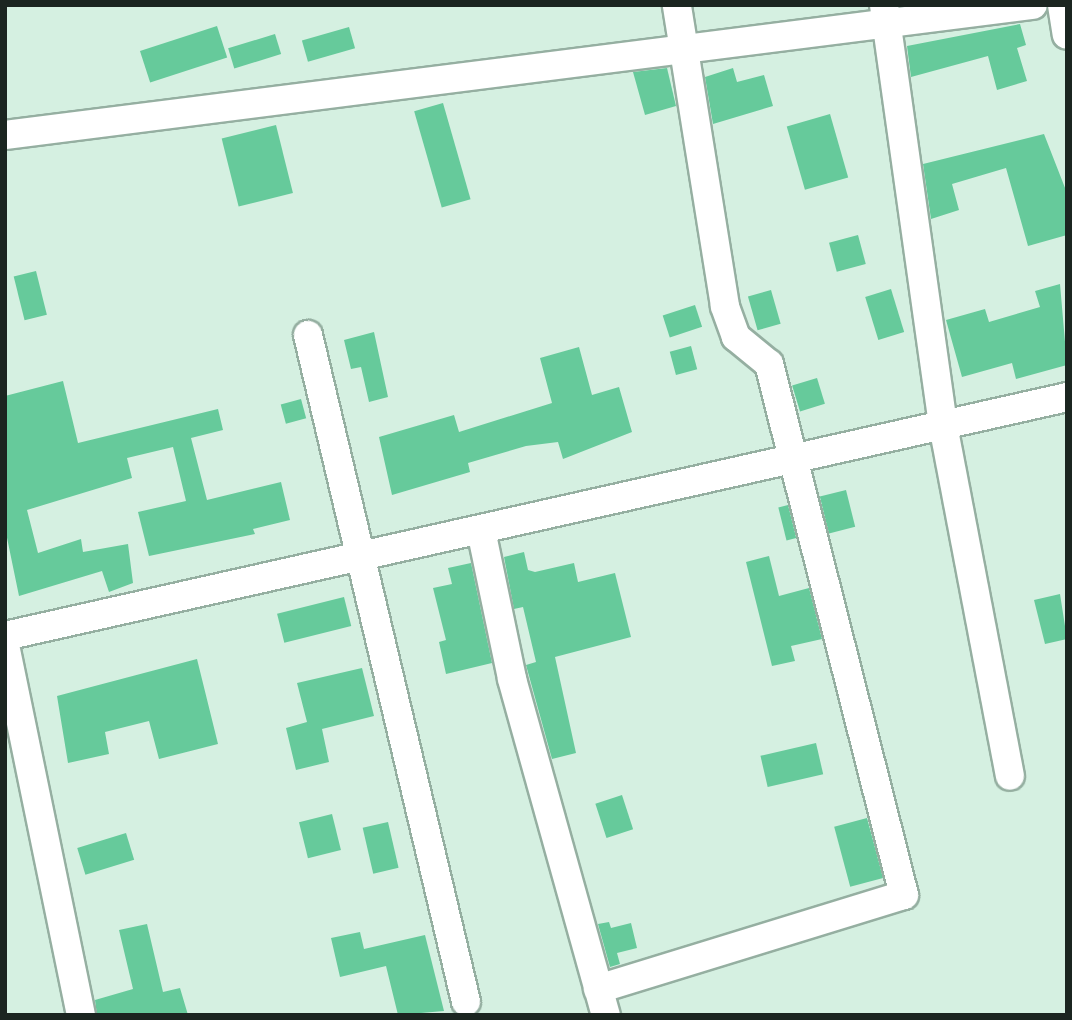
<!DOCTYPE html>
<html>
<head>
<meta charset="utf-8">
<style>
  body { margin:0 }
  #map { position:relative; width:1072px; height:1020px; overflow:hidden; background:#d5f0e1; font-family:"Golos Text",sans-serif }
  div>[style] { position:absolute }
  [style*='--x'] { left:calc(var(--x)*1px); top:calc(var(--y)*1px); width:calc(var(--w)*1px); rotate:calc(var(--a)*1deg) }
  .building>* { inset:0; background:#66ca9b; transform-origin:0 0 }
  .roads { filter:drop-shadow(2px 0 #95afa1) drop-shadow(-2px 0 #95afa1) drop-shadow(0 2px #95afa1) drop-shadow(0 -2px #95afa1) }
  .minor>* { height:28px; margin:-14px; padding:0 14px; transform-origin:14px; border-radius:14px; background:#fff }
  span { translate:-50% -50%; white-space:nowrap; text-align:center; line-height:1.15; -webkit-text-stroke:7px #d5f0e1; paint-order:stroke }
  .frame { position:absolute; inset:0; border:7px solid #1b2520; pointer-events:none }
</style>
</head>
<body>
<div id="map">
  <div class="building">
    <div style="clip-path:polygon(1020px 24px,1026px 45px,1017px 48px,1027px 81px,997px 90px,988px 56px,911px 77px,907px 46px)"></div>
    <div style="left:217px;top:26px;width:33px;height:81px;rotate:72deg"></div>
    <div style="left:349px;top:27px;width:22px;height:49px;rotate:74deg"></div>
    <div style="left:275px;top:34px;width:21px;height:49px;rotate:73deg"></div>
    <div style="clip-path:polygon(667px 68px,676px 106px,645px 115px,633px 72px)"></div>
    <div style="clip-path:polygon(733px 68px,737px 82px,764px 75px,773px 106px,713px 124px,705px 77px)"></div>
    <div style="left:443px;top:103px;width:100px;height:30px;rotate:74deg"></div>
    <div style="left:830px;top:114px;width:66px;height:45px;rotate:74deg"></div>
    <div style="left:276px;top:125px;width:70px;height:56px;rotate:76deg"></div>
    <div style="clip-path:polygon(1044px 134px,1067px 193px,1067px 235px,1028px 246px,1006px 168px,952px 184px,959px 210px,931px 219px,923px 164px)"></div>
    <div style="left:858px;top:235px;width:30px;height:30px;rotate:75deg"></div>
    <div style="left:36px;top:271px;width:45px;height:23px;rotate:76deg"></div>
    <div style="clip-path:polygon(1060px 284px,1067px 365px,1016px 379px,1012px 363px,962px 377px,946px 320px,985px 309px,989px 322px,1040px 307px,1035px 291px)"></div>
    <div style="left:891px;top:289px;width:45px;height:27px;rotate:73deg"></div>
    <div style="left:771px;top:290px;width:35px;height:24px;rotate:74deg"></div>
    <div style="left:695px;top:305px;width:23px;height:34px;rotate:72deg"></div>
    <div style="clip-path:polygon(374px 332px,388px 397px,369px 402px,361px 367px,351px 369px,344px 340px)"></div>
    <div style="left:691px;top:346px;width:24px;height:22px;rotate:75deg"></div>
    <div style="clip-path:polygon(579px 347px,592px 395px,619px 387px,632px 432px,563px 459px,558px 442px,526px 446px,468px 463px,470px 472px,392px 495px,379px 437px,454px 415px,459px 432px,552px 403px,540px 358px)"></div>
    <div style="left:817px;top:378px;width:27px;height:26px;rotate:73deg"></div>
    <div style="clip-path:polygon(63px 381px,78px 443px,218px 409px,223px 430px,191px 438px,207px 500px,281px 482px,290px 520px,253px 529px,255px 534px,149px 556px,138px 512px,186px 501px,173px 447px,127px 458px,132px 478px,27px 510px,38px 553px,81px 539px,83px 552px,128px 544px,133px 583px,109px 592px,102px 571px,19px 596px,5px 528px,5px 396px)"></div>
    <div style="left:301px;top:399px;width:20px;height:21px;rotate:75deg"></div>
    <div style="left:846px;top:490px;width:38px;height:27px;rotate:76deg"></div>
    <div style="left:788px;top:505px;width:34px;height:10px;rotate:76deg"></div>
    <div style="clip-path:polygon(524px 552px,528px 570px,535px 572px,574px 563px,578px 582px,615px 573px,631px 637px,555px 657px,576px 753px,552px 759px,526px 665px,536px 662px,523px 607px,514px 609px,504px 557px)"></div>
    <div style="clip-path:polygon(769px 556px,779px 596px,809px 588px,822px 639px,791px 646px,795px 661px,772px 666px,746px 562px)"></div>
    <div style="clip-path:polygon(471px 563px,492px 663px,446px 674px,439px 642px,446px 640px,433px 588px,452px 584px,448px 568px)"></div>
    <div style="clip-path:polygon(1060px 594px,1067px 639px,1045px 644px,1034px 600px)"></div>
    <div style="left:344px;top:597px;width:30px;height:69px;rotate:76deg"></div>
    <div style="clip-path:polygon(197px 659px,218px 744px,159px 759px,149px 721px,105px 732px,109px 754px,68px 763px,57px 696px)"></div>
    <div style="clip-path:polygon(362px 668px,374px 716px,322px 729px,329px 762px,296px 770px,286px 728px,307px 722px,297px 683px)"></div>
    <div style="left:816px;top:743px;width:32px;height:57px;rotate:77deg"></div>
    <div style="left:622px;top:795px;width:36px;height:28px;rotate:72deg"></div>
    <div style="left:332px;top:814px;width:37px;height:34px;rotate:76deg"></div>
    <div style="left:867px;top:818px;width:62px;height:34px;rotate:75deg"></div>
    <div style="left:388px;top:822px;width:47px;height:26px;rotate:77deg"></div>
    <div style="left:126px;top:833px;width:28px;height:51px;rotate:73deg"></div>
    <div style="clip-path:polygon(609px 922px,611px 928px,631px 923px,637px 948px,617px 953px,620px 964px,610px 967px,598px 924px)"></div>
    <div style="clip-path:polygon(147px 924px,163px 992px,180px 988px,188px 1015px,97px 1015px,95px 1000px,133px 989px,119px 930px)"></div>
    <div style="clip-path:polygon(360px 932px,364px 949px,425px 935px,444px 1011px,398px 1015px,386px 966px,340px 977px,331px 938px)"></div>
  </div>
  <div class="roads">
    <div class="minor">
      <div style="--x:884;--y:5;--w:424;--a:82"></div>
      <div style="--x:943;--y:425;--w:357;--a:79.2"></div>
      <div style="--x:1062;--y:5;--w:30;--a:81"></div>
      <div style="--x:5;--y:135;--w:1036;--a:-7.21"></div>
      <div style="--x:308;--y:335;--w:685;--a:76.67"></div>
      <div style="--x:481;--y:530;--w:152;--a:78.2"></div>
      <div style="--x:512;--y:679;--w:349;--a:74.4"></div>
      <div style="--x:5;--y:636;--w:1089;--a:-12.68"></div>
      <div style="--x:5;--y:645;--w:378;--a:78.4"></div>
      <div style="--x:598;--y:989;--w:320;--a:-17.1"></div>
      <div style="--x:904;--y:895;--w:548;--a:-104.26"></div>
      <div style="--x:769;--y:364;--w:43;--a:-140.7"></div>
      <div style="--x:736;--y:337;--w:33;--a:-110"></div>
      <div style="--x:725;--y:306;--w:305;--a:-99.1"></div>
    </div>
  </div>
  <div class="frame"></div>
</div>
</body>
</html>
